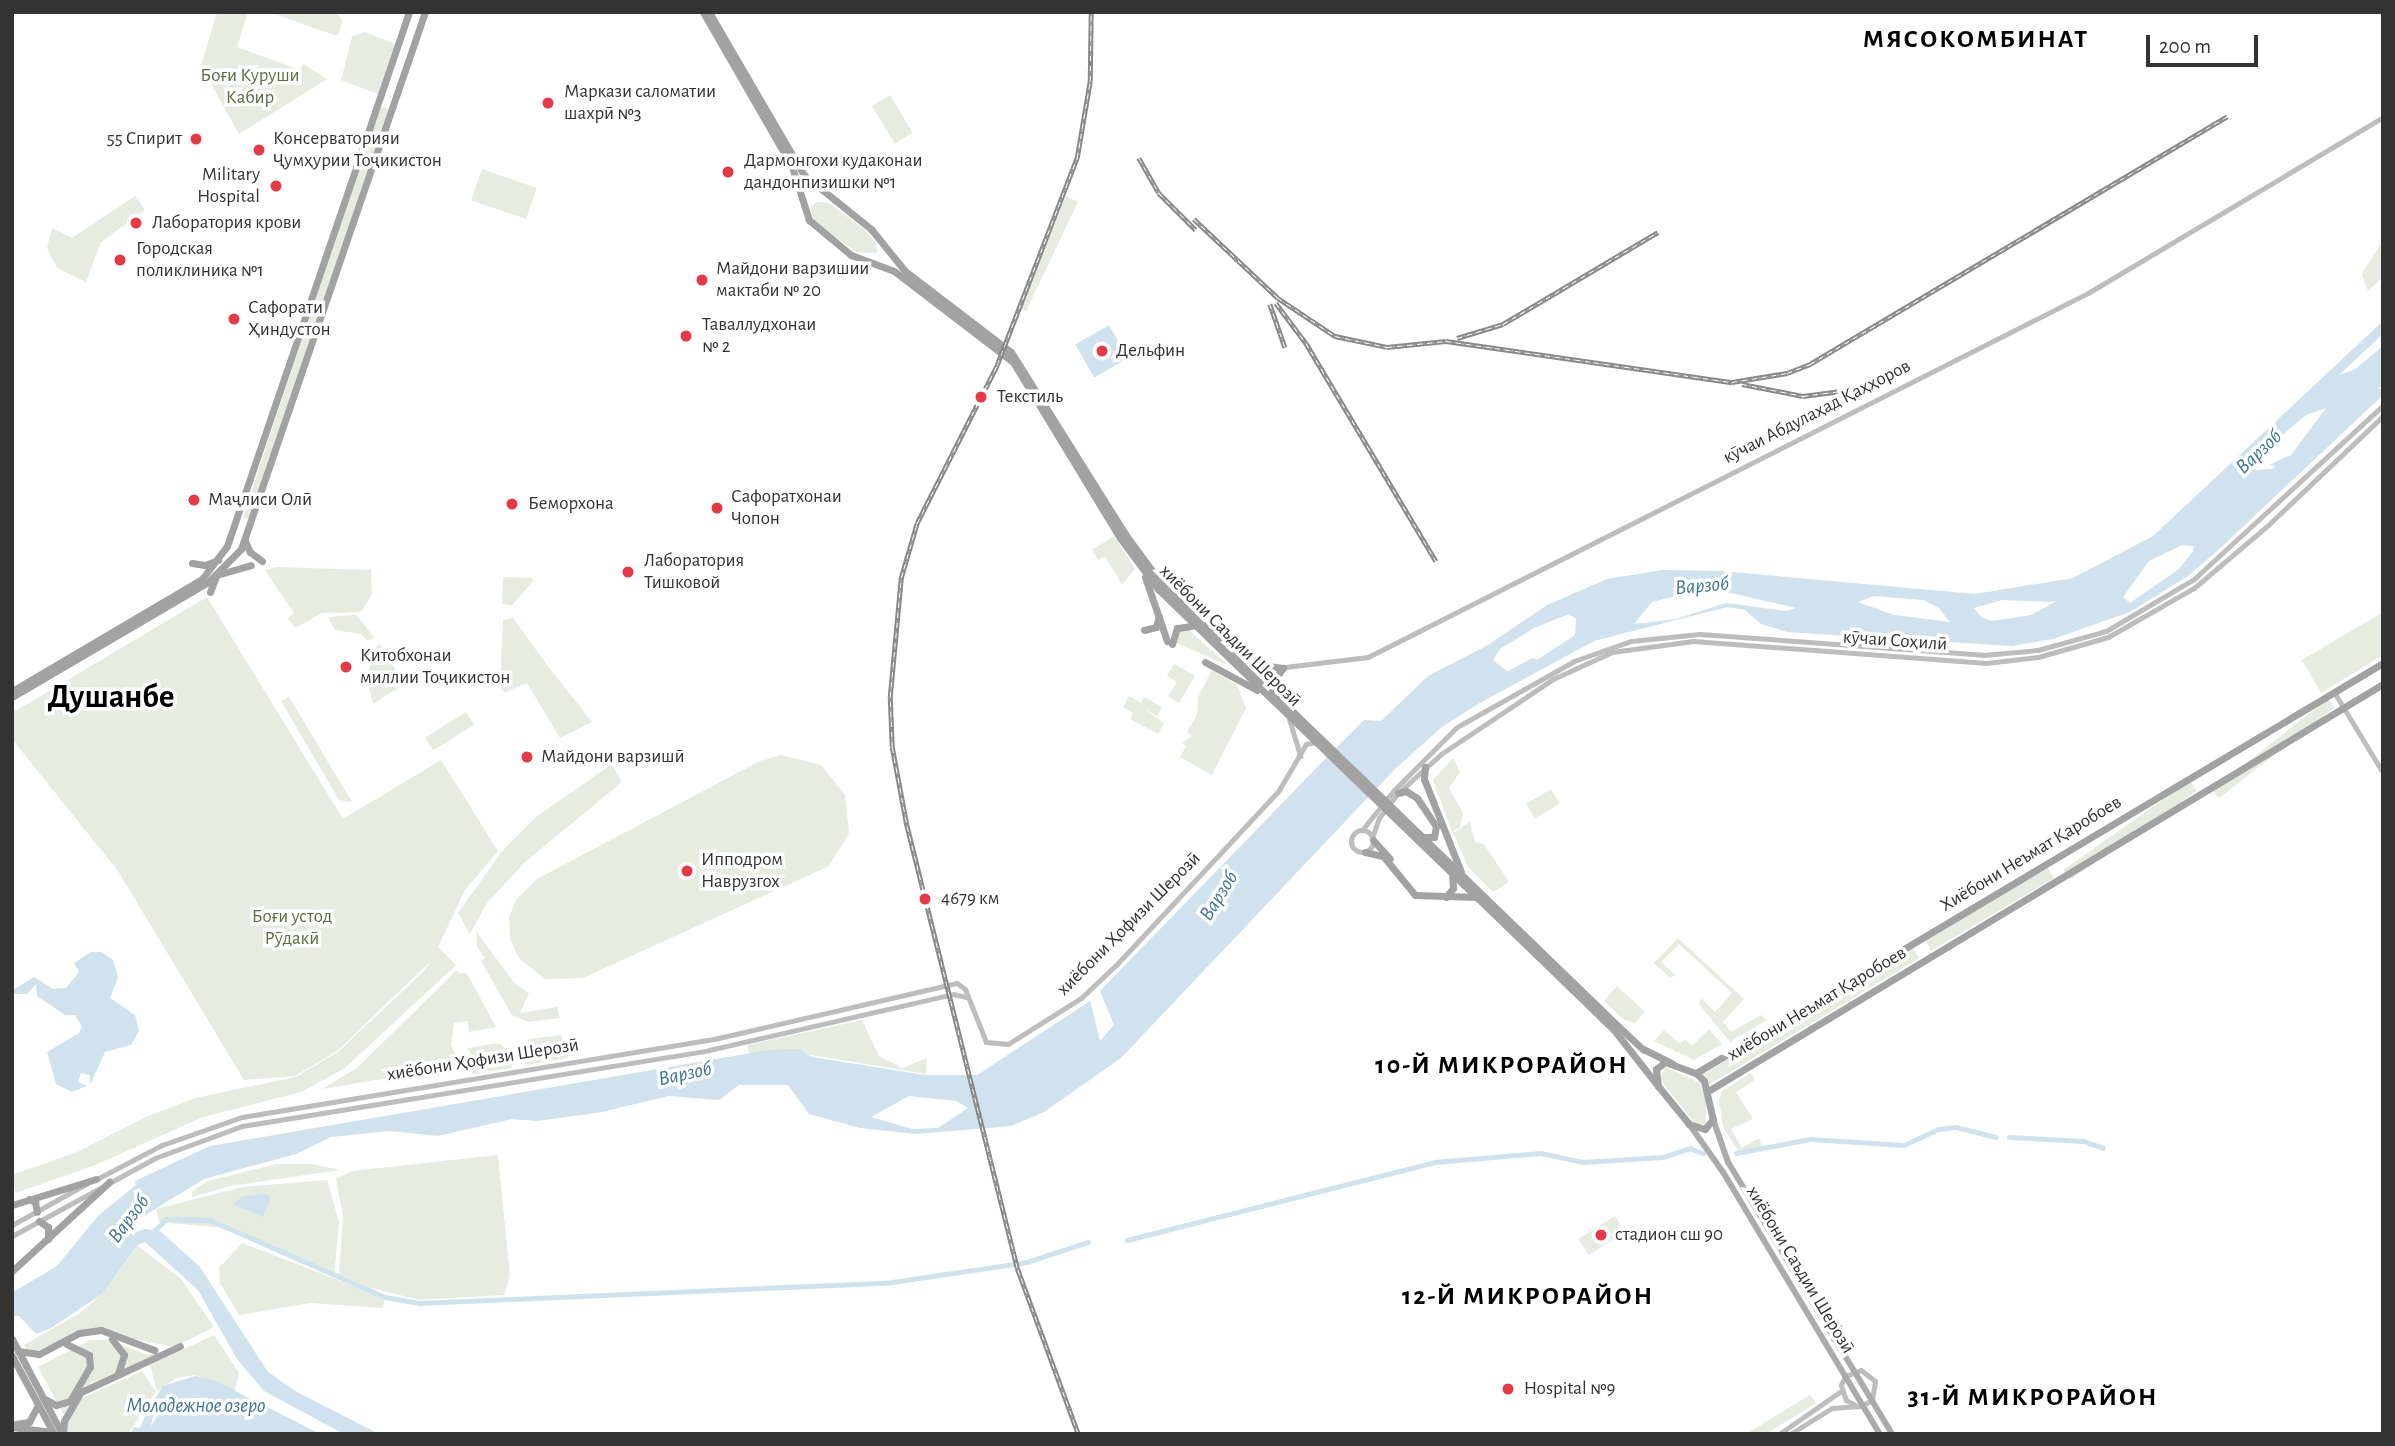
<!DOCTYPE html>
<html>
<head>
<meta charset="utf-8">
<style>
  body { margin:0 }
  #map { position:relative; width:2395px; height:1446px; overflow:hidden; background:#fff; font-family:"Alegreya Sans",sans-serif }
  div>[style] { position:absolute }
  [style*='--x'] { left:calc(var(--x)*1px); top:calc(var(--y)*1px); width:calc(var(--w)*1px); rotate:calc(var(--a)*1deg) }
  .green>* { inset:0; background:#e6ecdf; transform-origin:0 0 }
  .water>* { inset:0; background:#cfe2ee; transform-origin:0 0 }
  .canal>* { height:4.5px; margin:-2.25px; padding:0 2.25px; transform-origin:2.25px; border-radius:2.25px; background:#cfe2ee }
  .river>* { height:7px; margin:-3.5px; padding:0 3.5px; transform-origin:3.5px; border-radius:3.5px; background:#cfe2ee }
  .secondary>* { height:5px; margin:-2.5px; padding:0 2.5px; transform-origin:2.5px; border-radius:2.5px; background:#bdbdbd }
  .secondary>.ring { margin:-2.5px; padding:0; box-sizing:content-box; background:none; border:5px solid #bdbdbd; border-radius:50% }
  .primary>* { height:6px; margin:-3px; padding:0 3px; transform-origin:3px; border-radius:3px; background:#ababab }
  .trunk>* { height:7px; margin:-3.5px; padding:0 3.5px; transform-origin:3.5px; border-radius:3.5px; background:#a2a2a2 }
  .rail>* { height:4.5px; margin-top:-2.25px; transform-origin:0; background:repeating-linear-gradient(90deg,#fff 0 5px,#888 0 10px); box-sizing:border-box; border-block:2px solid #888 }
  .dots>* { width:19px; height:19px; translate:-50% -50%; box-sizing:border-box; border:4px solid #fff; border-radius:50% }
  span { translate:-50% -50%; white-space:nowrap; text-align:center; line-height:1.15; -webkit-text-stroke:7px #fff; paint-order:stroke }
  .park-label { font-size:19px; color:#56703f }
  .poi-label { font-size:19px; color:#333 }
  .left { translate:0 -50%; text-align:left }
  .right { translate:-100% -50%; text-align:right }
  .street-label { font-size:19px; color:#333 }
  .water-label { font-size:21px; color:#3f7597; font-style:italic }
  .district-label { font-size:26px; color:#000; font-weight:700; letter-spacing:2px }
  .town-label { font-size:33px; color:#000; font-weight:700 }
  .frame { position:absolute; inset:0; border:14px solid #333; pointer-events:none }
  .scale { position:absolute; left:2146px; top:35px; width:112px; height:32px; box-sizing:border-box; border:4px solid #333; border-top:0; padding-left:9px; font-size:21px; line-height:24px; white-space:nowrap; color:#333; -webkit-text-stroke:5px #fff; paint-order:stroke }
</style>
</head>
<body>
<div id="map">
  <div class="green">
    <div style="clip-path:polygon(217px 12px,248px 12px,237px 47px,300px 70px,303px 64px,327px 79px,239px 134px,201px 66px)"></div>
    <div style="clip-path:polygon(269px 12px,337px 12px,343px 22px,337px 36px)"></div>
    <div style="clip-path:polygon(365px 32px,395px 44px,378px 94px,341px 80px,352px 37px)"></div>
    <div style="left:890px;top:95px;width:44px;height:21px;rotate:59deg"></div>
    <div style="clip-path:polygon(384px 106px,389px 110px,251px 519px,243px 517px,378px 110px)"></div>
    <div style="left:482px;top:169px;width:58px;height:33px;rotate:19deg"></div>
    <div style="clip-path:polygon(135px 196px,145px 210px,101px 242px,86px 282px,57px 268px,47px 248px,52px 228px,72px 238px)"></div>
    <div style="clip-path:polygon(1066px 196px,1078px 202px,1026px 311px,1021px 309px)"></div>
    <div style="clip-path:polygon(817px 202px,829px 203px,865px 230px,876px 243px,877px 253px,856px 252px,814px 221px,810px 207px)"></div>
    <div style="clip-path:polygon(2381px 243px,2383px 277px,2368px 291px,2362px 274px)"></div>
    <div style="clip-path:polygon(1114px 536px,1135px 569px,1122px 585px,1105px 556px,1098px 560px,1092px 550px)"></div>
    <div style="clip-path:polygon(277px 567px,371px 570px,372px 594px,361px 612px,322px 613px,295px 628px,288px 618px,294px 613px,265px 570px)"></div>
    <div style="clip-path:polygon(503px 577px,532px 578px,533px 581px,512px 605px,502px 604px)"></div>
    <div style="clip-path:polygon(207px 597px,343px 819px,441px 760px,498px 851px,465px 890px,438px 947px,456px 965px,345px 1068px,301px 1092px,203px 1117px,93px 1166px,15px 1193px,12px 1175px,75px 1153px,146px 1117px,195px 1098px,296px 1077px,338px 1052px,425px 970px,431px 961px,337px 1051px,295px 1076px,244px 1080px,118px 871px,12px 739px,12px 713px)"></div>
    <div style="clip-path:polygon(2383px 612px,2383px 655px,2321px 693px,2302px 660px)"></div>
    <div style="clip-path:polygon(356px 615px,374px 637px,368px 641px,361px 634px,335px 630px,328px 617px)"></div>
    <div style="clip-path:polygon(513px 618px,547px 665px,592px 722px,560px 738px,527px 683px,504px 693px,500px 686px,503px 620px)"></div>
    <div style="clip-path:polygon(1187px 628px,1193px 634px,1229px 666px,1175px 642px,1176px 632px)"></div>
    <div style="clip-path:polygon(380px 644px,404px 684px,373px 704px,366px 674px,376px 656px,372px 648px)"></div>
    <div style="clip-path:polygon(1174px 664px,1195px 676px,1179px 703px,1168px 696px,1177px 682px,1167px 676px)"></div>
    <div style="clip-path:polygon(1212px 670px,1237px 685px,1246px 708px,1212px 775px,1180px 757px,1186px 746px,1182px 743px,1192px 736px,1187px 732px,1197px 714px,1198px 697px)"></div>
    <div style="clip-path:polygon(1129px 696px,1141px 703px,1144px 697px,1162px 707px,1157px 716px,1144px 709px,1164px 723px,1158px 734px,1130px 719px,1133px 713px,1123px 707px)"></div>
    <div style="clip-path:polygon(289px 697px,352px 802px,339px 800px,281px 701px)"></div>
    <div style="left:2328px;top:699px;width:11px;height:147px;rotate:52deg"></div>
    <div style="left:466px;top:712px;width:15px;height:48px;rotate:58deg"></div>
    <div style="clip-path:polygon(781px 755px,821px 765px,845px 795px,849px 833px,829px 866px,583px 978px,545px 979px,519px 958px,510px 939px,509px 917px,516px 900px,537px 879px,760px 761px)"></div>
    <div style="clip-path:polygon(1453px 758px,1460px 772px,1449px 788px,1463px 813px,1460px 827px,1452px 832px,1433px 780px)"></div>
    <div style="clip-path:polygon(612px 764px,622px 782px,525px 862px,487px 903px,470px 934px,458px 913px,503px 850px,536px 817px)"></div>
    <div style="left:2190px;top:781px;width:12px;height:155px;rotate:55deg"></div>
    <div style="left:1551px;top:789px;width:17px;height:29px;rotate:59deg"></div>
    <div style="clip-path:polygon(1470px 822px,1475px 842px,1484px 844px,1509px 882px,1493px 892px,1468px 867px,1453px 833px)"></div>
    <div style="clip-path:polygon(2047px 867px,2054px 878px,1931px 951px,1926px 941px)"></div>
    <div style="clip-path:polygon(476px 931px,515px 984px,529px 993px,520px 1013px,557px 1007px,560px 1018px,528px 1022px,512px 1015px,481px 961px,485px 958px,477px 947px)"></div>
    <div style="clip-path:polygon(1678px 938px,1744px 999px,1723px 1022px,1731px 1032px,1761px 1015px,1767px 1020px,1730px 1042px,1699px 1004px,1701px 998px,1715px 1012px,1732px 993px,1679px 944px,1661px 962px,1676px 975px,1670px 978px,1654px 963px)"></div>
    <div style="left:1913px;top:948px;width:12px;height:245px;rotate:59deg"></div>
    <div style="clip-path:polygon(457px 970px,460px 974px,466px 972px,496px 1027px,469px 1032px,468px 1021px,454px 1023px,451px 1045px,460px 1066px,322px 1089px,357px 1068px)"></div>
    <div style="clip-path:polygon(1617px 986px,1645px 1012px,1635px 1023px,1623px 1019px,1604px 1001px)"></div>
    <div style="clip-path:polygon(862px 1020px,879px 1056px,902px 1068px,927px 1058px,926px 1074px,794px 1052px,750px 1055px,747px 1045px)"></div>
    <div style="clip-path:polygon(1709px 1029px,1722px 1044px,1694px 1060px,1654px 1041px,1664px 1030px,1680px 1044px,1685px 1039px,1692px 1046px)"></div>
    <div style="clip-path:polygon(561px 1035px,569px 1058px,525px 1065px,522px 1050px,529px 1039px)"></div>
    <div style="clip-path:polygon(498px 1043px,509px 1050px,512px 1068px,472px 1074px,468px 1048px)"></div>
    <div style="clip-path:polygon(1665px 1067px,1700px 1083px,1706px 1098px,1706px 1124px,1695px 1124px,1660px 1079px)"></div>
    <div style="clip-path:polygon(1751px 1073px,1755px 1080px,1736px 1092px,1753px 1119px,1731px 1129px,1742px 1148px,1759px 1138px,1764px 1151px,1739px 1152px,1723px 1127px,1719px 1099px,1722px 1091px)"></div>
    <div style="clip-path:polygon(498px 1155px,510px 1276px,504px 1295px,419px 1300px,368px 1287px,339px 1274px,343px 1216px,336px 1179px,352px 1171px)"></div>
    <div style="clip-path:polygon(276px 1164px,313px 1164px,340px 1170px,230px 1186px,192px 1197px,192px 1191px,208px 1181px)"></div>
    <div style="clip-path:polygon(327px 1180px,339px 1222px,334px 1277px,225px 1228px,159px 1222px,156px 1209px,243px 1187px)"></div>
    <div style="left:1615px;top:1216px;width:19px;height:43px;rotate:58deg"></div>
    <div style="clip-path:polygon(242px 1243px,385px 1298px,383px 1308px,310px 1303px,239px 1315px,220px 1283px,219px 1268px)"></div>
    <div style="clip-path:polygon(138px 1246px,181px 1279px,214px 1327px,174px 1347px,88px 1330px,29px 1354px,24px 1345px,80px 1313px,102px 1294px)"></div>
    <div style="clip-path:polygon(214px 1335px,239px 1373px,235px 1391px,195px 1375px,176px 1378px,157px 1391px,150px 1365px)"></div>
    <div style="clip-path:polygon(90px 1340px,109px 1340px,145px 1354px,161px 1354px,91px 1383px,64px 1416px,38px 1367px)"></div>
    <div style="clip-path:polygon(142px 1371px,156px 1392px,128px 1434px,68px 1434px,63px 1424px,80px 1399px)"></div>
    <div style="clip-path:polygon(1810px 1395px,1816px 1403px,1766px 1434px,1746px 1434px)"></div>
  </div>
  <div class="water">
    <div style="clip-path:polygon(evenodd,2383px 321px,2383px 334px,2339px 375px,2354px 370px,2383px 346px,2383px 384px,2377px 390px,2383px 388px,2383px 395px,2216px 552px,2188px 576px,2130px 612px,2053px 639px,2012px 646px,1787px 632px,1761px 624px,1745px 610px,1727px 607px,1594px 641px,1478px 704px,1442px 727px,1395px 769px,1121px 1058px,1044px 1112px,1011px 1126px,916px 1134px,860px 1128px,809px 1114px,788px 1085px,739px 1085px,719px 1100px,668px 1096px,602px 1112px,537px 1121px,512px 1119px,438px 1136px,389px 1131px,331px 1137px,296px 1154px,204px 1179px,129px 1225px,133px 1233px,145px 1229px,160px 1231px,200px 1267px,268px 1372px,297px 1392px,379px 1434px,344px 1434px,264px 1391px,237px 1359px,198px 1290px,145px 1242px,138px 1245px,102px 1294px,51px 1328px,36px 1334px,19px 1316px,12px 1316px,12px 1293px,57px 1266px,98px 1216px,136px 1185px,135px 1181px,210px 1146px,769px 1050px,798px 1049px,812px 1057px,925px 1075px,977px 1075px,1090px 1001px,1100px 1041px,1114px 1025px,1100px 991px,1325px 759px,1364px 720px,1381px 721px,1428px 676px,1488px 645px,1547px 605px,1607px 579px,1663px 570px,1721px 571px,1975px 594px,2073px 578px,2153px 536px,2383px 321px,2326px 408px,2291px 455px,2269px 465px,2276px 466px,2272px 469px,2255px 470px,2286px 432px,2306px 415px,2326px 408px,2383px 321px,2182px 545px,2194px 546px,2193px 551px,2179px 569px,2130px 603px,2123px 597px,2149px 561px,2182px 545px,2383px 321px,1722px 591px,1796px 608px,1786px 611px,1726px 603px,1676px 619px,1634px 624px,1652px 602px,1692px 592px,1722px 591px,2383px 321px,1874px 596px,1923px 600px,1939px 608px,1950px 622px,1894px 615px,1858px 602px,1874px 596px,2383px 321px,2002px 600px,2049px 602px,2057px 601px,2031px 615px,1992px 621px,1981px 617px,1974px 608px,2002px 600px,2383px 321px,1569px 614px,1576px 619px,1575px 635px,1513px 676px,1493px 660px,1500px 649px,1534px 628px,1569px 614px,2383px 321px,909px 1096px,956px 1101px,968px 1108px,938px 1128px,912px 1129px,871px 1117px,909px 1096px)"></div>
    <div style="left:1109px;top:325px;width:38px;height:39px;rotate:60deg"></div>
    <div style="clip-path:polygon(91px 952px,102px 952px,113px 960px,118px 977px,110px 998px,135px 1015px,139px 1031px,131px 1045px,105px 1052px,90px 1085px,90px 1075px,81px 1073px,78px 1082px,87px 1086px,72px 1092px,56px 1084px,47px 1052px,79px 1033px,82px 1026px,75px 1015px,65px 1015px,37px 996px,36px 984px,27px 994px,13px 994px,13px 990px,34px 977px,53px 989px,66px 988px,79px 972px,74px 963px)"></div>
    <div style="clip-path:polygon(266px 1194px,271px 1198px,263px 1217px,232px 1204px,244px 1196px)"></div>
    <div style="clip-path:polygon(195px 1376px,216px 1381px,320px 1434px,130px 1434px,134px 1427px,140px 1428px,148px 1409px,154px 1411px,151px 1426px,167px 1400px,155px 1409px,150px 1406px,163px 1386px)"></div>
  </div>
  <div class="canal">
    <div style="--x:2009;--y:1137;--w:74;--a:3.1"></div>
    <div style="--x:2083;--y:1141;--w:21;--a:19"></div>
    <div style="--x:1692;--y:1149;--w:12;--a:20"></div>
    <div style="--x:1736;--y:1153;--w:75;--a:-10.7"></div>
    <div style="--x:1810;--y:1139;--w:94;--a:3.7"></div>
    <div style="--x:1904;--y:1145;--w:38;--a:-25"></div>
    <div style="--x:1938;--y:1129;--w:18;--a:-6"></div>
    <div style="--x:1956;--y:1127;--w:41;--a:14"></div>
    <div style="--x:151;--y:1234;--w:21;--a:-45"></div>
    <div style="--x:166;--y:1219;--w:44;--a:1.3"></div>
    <div style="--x:210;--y:1220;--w:191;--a:23.7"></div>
    <div style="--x:385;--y:1297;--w:36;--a:10"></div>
    <div style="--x:420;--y:1303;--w:472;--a:-2.5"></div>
    <div style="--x:892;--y:1282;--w:136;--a:-8.4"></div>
    <div style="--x:1027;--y:1262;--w:64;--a:-18.2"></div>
    <div style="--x:1127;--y:1240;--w:318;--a:-14.2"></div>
    <div style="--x:1435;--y:1162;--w:106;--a:-4.9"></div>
    <div style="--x:1541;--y:1153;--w:43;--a:12.1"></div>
    <div style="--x:1583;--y:1162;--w:80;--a:-3.6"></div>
    <div style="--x:1663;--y:1157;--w:29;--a:-18"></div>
  </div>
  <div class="river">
    <div style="--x:1503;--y:677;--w:34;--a:-28"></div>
  </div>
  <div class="secondary">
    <div style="--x:1252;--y:671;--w:117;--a:-6.9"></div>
    <div style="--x:1368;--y:657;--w:807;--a:-26.82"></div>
    <div style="--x:2088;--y:293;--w:344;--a:-30.8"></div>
    <div style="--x:2334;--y:692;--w:95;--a:58.8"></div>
    <div style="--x:1289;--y:719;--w:39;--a:73"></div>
    <div class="ring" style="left:1351px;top:830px;width:17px;height:17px"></div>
    <div style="--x:1362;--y:830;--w:51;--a:-51.3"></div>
    <div style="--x:1394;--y:790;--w:89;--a:-45"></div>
    <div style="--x:1457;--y:727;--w:134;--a:-29.4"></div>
    <div style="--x:1574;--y:661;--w:60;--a:-19.3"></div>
    <div style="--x:1631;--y:641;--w:69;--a:-5.8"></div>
    <div style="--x:1700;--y:634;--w:284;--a:4.2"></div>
    <div style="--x:1983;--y:655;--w:55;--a:-5.2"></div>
    <div style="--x:2038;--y:650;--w:71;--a:-15.6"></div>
    <div style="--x:2106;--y:631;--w:102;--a:-30.6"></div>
    <div style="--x:2194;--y:579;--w:257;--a:-42.6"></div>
    <div style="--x:1372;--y:838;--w:21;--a:-71"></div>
    <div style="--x:1379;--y:818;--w:31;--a:-53"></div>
    <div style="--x:1398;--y:793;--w:58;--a:-42.2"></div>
    <div style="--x:1441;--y:754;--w:135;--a:-33.8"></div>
    <div style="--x:1553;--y:679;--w:65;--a:-24.6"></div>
    <div style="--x:1612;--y:652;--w:82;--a:-7.7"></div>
    <div style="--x:1693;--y:641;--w:294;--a:4.3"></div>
    <div style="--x:1986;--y:663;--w:52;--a:-6.6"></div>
    <div style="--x:2038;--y:657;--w:73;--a:-15.9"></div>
    <div style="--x:2108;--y:637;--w:99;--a:-29.7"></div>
    <div style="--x:2194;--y:588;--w:94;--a:-40.3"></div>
    <div style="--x:2266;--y:527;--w:161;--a:-43.5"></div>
    <div style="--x:95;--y:1180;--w:76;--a:-27.6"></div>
    <div style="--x:162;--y:1145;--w:85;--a:-19.3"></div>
    <div style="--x:242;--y:1117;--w:478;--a:-9.4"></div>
    <div style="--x:714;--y:1039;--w:249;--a:-13"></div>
    <div style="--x:957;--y:983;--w:10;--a:37"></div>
    <div style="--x:965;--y:989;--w:57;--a:68.4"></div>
    <div style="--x:986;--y:1042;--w:22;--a:5"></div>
    <div style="--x:1008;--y:1044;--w:86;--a:-32.2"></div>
    <div style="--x:1081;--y:998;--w:50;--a:-43.4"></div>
    <div style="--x:1117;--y:964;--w:238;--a:-47"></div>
    <div style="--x:1279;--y:790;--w:53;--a:-59.6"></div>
    <div style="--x:1306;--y:744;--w:10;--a:-11"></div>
    <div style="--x:12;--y:1225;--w:85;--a:-29"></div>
    <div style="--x:12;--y:1236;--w:163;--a:-28.6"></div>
    <div style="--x:155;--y:1158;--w:93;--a:-20.2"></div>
    <div style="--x:242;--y:1126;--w:473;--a:-9.2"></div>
    <div style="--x:709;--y:1050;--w:250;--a:-12.9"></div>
    <div style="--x:953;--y:994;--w:13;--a:13"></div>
    <div style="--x:1779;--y:1434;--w:75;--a:-34.7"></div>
    <div style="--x:1790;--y:1434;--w:49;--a:-31.8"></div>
    <div style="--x:1832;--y:1408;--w:29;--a:-4"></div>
    <div style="--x:1861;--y:1406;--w:13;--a:-29"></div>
    <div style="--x:1872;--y:1400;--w:19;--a:-81"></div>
    <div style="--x:1875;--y:1381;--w:18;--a:-142"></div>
    <div style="--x:1861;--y:1370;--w:17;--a:159"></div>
    <div style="--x:1845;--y:1376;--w:10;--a:114"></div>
    <div style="--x:1841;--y:1385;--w:16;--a:72"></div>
    <div style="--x:1846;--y:1400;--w:10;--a:29"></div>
  </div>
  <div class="primary">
    <div style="--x:1713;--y:1119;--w:46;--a:70.8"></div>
    <div style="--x:1728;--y:1162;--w:318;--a:58.9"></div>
    <div style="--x:1689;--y:1124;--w:59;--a:54.7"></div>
    <div style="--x:1723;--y:1172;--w:305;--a:59.1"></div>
    <div style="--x:1834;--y:1339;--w:13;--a:-67"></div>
  </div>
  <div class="trunk">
    <div style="--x:703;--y:12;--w:179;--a:60.1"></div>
    <div style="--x:792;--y:167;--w:56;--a:72.2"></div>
    <div style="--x:809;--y:220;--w:55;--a:39.8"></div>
    <div style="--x:851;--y:255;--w:46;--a:20.4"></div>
    <div style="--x:894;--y:271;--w:150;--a:37.4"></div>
    <div style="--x:1013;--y:362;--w:206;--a:58.7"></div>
    <div style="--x:1120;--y:538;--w:64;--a:53.3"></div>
    <div style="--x:1158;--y:589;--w:634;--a:44.04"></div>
    <div style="--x:1614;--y:1030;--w:71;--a:51.8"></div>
    <div style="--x:709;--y:12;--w:189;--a:59.8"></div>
    <div style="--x:804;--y:175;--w:86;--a:38.9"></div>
    <div style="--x:871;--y:229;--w:54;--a:51"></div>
    <div style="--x:905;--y:271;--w:133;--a:37.4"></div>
    <div style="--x:1011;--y:352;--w:215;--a:57.9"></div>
    <div style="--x:1125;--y:534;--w:67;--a:53.5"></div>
    <div style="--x:1165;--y:588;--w:632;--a:44.04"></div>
    <div style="--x:1619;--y:1027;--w:33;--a:43"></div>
    <div style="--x:1643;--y:1049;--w:32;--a:26"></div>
    <div style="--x:245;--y:541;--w:12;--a:66"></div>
    <div style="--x:250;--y:552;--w:15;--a:37"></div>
    <div style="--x:192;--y:563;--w:13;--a:9"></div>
    <div style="--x:205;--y:565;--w:14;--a:-21"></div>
    <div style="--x:220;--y:574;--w:32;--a:-16"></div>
    <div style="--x:1145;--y:577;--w:68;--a:71"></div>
    <div style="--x:210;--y:592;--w:17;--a:-69"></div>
    <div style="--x:1144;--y:630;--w:12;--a:-14"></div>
    <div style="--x:1156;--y:627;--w:11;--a:-75"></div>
    <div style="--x:1172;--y:644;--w:17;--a:-73"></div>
    <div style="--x:1177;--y:628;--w:15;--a:-8"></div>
    <div style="--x:1205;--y:662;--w:59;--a:28.3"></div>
    <div style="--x:1242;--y:663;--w:41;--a:7"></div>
    <div style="--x:12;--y:691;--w:221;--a:-30.5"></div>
    <div style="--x:202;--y:579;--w:41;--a:-52.9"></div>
    <div style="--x:227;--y:546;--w:564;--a:-71.18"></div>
    <div style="--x:12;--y:697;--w:227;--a:-30.4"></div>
    <div style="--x:208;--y:582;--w:47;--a:-45"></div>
    <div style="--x:241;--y:549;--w:568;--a:-71.09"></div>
    <div style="--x:1277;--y:697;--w:21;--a:-90"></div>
    <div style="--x:1277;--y:676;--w:10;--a:-53"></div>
    <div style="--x:1425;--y:767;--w:12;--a:95"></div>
    <div style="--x:1424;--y:779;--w:100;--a:68.3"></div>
    <div style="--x:1398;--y:793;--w:8;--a:-14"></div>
    <div style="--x:1406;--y:791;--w:13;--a:32"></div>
    <div style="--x:1417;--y:798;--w:34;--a:56"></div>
    <div style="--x:1436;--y:826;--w:11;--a:100"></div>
    <div style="--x:1434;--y:837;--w:11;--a:180"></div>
    <div style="--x:1373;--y:840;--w:25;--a:48"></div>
    <div style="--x:1365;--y:852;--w:18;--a:13"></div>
    <div style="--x:1383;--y:856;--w:50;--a:50.6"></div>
    <div style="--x:1415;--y:895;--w:62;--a:1.8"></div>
    <div style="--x:1446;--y:897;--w:11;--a:-52"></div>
    <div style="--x:1453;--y:888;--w:14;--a:-94"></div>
    <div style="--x:1665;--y:1062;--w:33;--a:20"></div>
    <div style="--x:1696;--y:1073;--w:11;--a:45"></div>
    <div style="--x:1704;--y:1081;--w:39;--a:77"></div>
    <div style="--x:1713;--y:1119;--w:13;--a:129"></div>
    <div style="--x:1705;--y:1129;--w:17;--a:-163"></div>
    <div style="--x:1689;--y:1124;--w:49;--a:-129.2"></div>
    <div style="--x:1658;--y:1086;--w:17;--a:-97"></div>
    <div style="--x:1656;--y:1069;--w:11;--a:-38"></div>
    <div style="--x:1696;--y:1073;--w:800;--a:-30.83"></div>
    <div style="--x:1708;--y:1091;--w:788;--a:-31.09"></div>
    <div style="--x:29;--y:1199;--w:7;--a:27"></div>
    <div style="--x:35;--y:1202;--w:10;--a:79"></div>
    <div style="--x:12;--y:1205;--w:88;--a:-17.2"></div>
    <div style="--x:39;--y:1221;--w:11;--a:34"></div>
    <div style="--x:48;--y:1227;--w:12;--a:90"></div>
    <div style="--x:12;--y:1271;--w:132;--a:-42.5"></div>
    <div style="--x:12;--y:1339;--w:107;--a:62.2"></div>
    <div style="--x:112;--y:1339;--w:20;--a:53"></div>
    <div style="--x:124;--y:1355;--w:19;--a:108"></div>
    <div style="--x:18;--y:1351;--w:21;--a:8"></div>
    <div style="--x:39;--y:1354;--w:45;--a:-27.7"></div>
    <div style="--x:79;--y:1333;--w:22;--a:-8"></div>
    <div style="--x:101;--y:1330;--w:57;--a:20.7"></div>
    <div style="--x:12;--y:1356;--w:89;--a:61.7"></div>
    <div style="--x:43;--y:1398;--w:15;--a:28"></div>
    <div style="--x:56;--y:1405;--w:15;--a:-16"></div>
    <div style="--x:70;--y:1401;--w:39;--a:-60"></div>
    <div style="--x:90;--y:1367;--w:12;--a:-95"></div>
    <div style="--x:89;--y:1355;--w:25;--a:-154"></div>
    <div style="--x:16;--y:1424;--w:13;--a:-9"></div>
    <div style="--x:29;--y:1422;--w:19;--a:-62"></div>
    <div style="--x:12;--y:1427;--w:40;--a:7.1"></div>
    <div style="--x:63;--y:1434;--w:13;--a:-86"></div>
    <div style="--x:64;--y:1421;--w:34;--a:-60"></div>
    <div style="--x:81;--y:1392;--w:109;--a:-24.9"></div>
  </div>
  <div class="rail">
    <div style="--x:1139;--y:158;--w:40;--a:60.3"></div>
    <div style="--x:1159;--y:193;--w:52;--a:45"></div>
    <div style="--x:1194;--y:219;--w:115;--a:43.2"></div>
    <div style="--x:1278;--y:298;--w:69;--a:33.7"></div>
    <div style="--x:1335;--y:336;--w:53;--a:11.9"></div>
    <div style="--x:1387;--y:347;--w:59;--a:-5.8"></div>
    <div style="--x:1446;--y:341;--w:289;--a:8.2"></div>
    <div style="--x:1732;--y:382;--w:56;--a:-9.3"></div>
    <div style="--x:1787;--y:373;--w:25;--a:-21"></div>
    <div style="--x:1810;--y:364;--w:485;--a:-30.7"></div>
    <div style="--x:1276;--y:303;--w:50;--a:53.1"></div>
    <div style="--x:1306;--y:343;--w:254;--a:59.2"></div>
    <div style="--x:1270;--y:304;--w:46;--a:70.8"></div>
    <div style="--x:1457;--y:338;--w:48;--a:-16.9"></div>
    <div style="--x:1503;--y:324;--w:180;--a:-30.7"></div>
    <div style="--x:1742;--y:384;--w:62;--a:11.1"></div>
    <div style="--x:1803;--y:396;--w:46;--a:-7.4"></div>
    <div style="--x:1078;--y:1434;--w:177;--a:-110.2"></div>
    <div style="--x:1017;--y:1268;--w:460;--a:-104"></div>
    <div style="--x:906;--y:822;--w:76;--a:-100.6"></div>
    <div style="--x:892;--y:747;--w:50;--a:-92.3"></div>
    <div style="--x:890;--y:697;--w:120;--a:-84.7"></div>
    <div style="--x:901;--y:578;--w:57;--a:-73.8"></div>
    <div style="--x:917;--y:523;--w:177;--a:-63.1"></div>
    <div style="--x:997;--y:365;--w:222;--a:-68.9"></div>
    <div style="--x:1077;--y:158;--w:78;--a:-80.4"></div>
    <div style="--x:1090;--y:81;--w:69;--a:-89.2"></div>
  </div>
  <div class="dots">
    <div style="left:548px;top:103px;background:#e63946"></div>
    <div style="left:196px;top:139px;background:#e63946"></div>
    <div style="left:259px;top:150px;background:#e63946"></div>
    <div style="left:728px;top:172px;background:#e63946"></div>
    <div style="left:276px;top:186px;background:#e63946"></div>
    <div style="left:136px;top:223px;background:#e63946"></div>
    <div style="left:120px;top:260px;background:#e63946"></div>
    <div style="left:702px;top:280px;background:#e63946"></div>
    <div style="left:234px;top:319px;background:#e63946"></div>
    <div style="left:686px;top:336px;background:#e63946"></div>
    <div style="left:1102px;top:351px;background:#e63946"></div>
    <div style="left:981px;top:397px;background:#e63946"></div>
    <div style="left:194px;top:500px;background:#e63946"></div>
    <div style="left:512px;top:504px;background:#e63946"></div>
    <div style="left:717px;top:508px;background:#e63946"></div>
    <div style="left:628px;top:572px;background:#e63946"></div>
    <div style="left:346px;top:667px;background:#e63946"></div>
    <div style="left:527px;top:757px;background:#e63946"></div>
    <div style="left:687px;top:871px;background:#e63946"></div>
    <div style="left:925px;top:899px;background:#e63946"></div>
    <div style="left:1601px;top:1235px;background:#e63946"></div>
    <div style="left:1508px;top:1389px;background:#e63946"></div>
  </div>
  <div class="park-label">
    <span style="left:250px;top:87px">Боғи Куруши<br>Кабир</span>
    <span style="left:292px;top:928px">Боғи устод<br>Рӯдакӣ</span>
  </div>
  <div class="poi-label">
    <span class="left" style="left:564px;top:103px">Маркази саломатии<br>шахрӣ №3</span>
    <span class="right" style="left:182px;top:139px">55 Спирит</span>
    <span class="left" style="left:273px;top:150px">Консерваторияи<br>Ҷумҳурии Тоҷикистон</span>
    <span class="left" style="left:744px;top:172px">Дармонгохи кудаконаи<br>дандонпизишки №1</span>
    <span class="right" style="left:260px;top:186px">Military<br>Hospital</span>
    <span class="left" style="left:152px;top:223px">Лаборатория крови</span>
    <span class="left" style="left:136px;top:260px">Городская<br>поликлиника №1</span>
    <span class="left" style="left:716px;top:280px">Майдони варзишии<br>мактаби № 20</span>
    <span class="left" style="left:248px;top:319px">Сафорати<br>Ҳиндустон</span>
    <span class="left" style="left:702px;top:336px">Таваллудхонаи<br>№ 2</span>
    <span class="left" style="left:1116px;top:351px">Дельфин</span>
    <span class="left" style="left:997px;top:397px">Текстиль</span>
    <span class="left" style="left:731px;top:508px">Сафоратхонаи<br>Чопон</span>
    <span class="left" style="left:208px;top:500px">Маҷлиси Олӣ</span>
    <span class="left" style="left:528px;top:504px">Беморхона</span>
    <span class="left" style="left:644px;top:572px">Лаборатория<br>Тишковой</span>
    <span class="left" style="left:360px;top:667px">Китобхонаи<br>миллии Тоҷикистон</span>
    <span class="left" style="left:541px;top:757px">Майдони варзишӣ</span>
    <span class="left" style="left:701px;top:871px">Ипподром<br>Наврузгох</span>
    <span class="left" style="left:941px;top:899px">4679 км</span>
    <span class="left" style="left:1615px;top:1235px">стадион сш 90</span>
    <span class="left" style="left:1524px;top:1389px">Hospital №9</span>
  </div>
  <div class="street-label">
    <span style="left:1817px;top:412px;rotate:-27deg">кӯчаи Абдулаҳад Қаҳҳоров</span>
    <span style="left:1230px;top:636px;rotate:45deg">хиёбони Саъдии Шерозӣ</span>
    <span style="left:1895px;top:641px;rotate:4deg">кӯчаи Соҳилӣ</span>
    <span style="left:2031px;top:854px;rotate:-31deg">Хиёбони Неъмат Қаробоев</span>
    <span style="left:1129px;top:924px;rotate:-45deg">хиёбони Ҳофизи Шерозӣ</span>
    <span style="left:1817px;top:1004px;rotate:-31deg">хиёбони Неъмат Қаробоев</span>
    <span style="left:483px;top:1060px;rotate:-9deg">хиёбони Ҳофизи Шерозӣ</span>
    <span style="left:1800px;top:1270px;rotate:59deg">хиёбони Саъдии Шерозӣ</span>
  </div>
  <div class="water-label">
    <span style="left:2259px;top:452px;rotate:-43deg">Варзоб</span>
    <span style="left:1702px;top:586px;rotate:-5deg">Варзоб</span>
    <span style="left:1219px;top:896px;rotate:-58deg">Варзоб</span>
    <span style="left:685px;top:1074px;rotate:-12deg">Варзоб</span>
    <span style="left:129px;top:1219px;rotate:-53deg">Варзоб</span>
    <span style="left:196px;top:1406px">Молодежное озеро</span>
  </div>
  <div class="district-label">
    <span style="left:1976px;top:40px">МЯСОКОМБИНАТ</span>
    <span style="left:1502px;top:1066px">10-Й МИКРОРАЙОН</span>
    <span style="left:1528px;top:1297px">12-Й МИКРОРАЙОН</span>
    <span style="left:2033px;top:1398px">31-Й МИКРОРАЙОН</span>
  </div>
  <div class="town-label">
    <span style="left:111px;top:698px">Душанбе</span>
  </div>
  <div class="frame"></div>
  <div class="scale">200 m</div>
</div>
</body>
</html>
